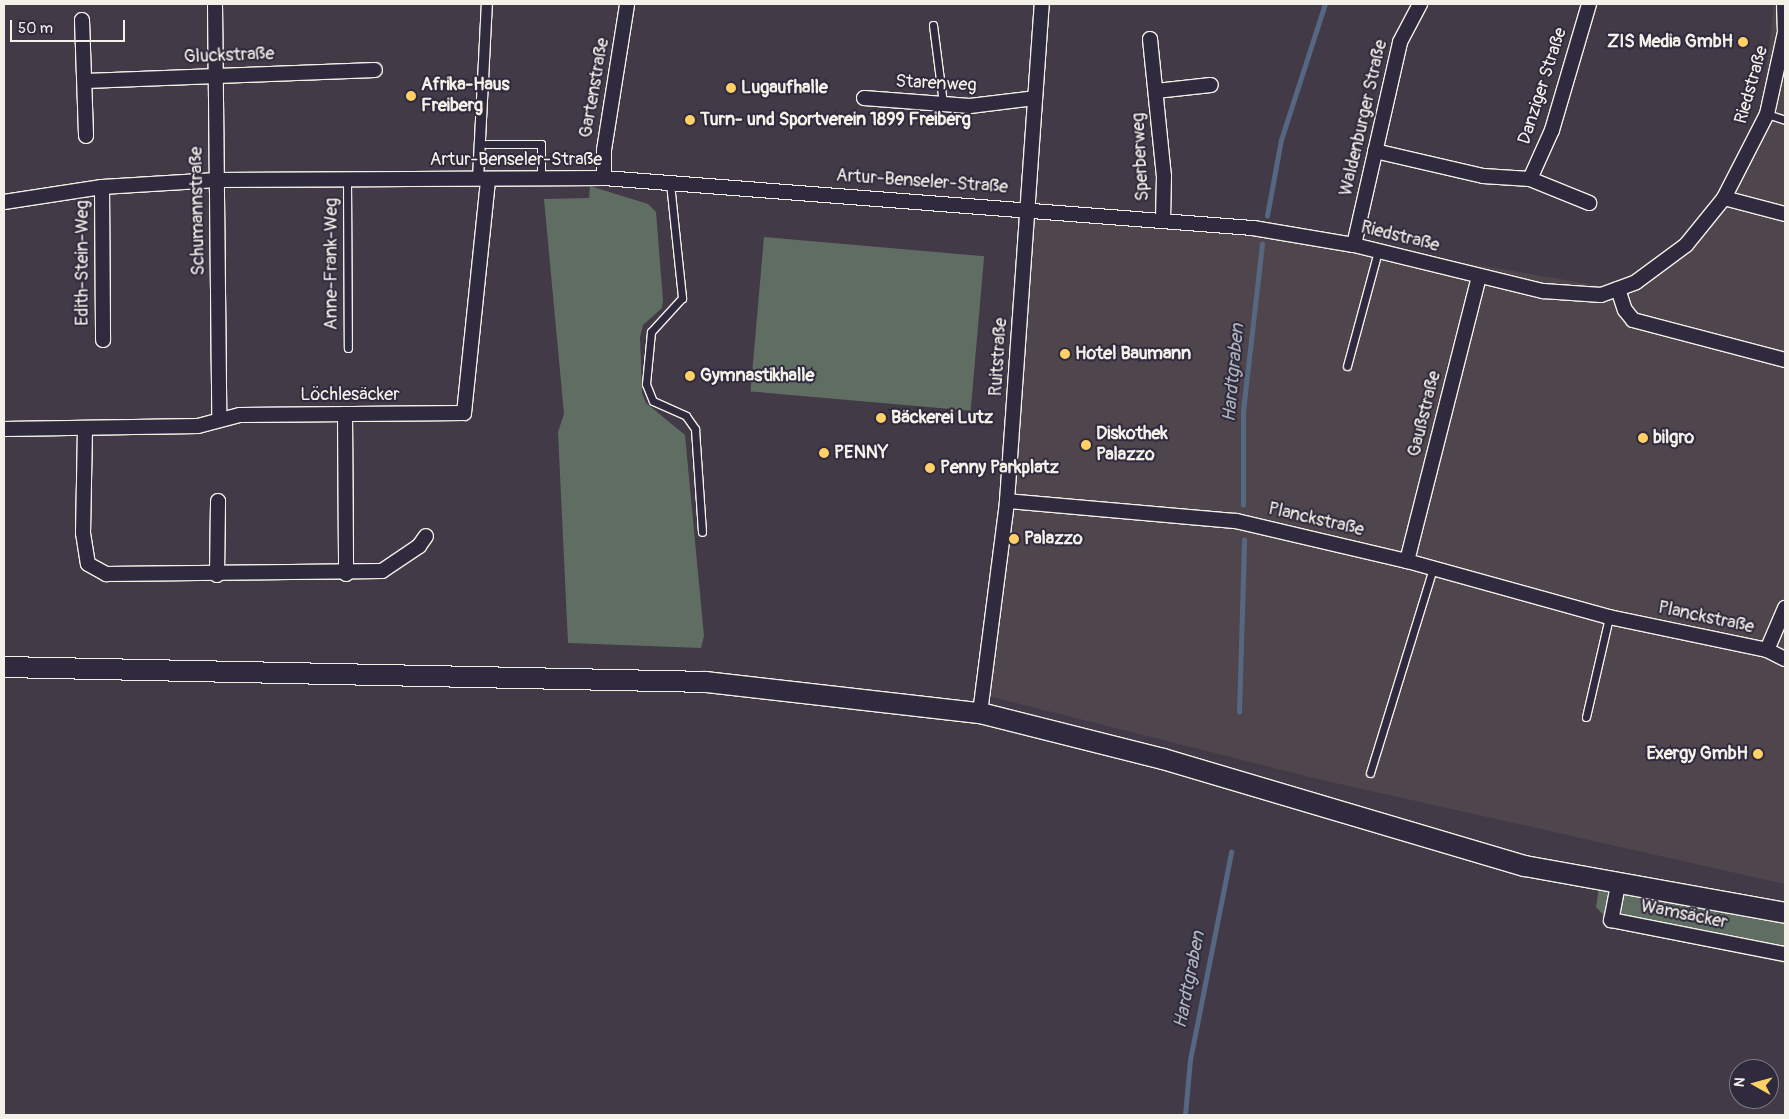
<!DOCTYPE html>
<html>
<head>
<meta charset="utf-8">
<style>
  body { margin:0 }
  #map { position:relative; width:1789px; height:1119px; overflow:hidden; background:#423a46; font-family:Pangolin,sans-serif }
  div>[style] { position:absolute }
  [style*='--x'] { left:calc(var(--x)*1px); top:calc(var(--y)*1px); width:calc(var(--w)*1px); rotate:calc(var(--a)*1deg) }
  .built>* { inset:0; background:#4f454c }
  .green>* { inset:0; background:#606d62; transform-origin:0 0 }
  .stream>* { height:4.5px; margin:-2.25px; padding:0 2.25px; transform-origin:2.25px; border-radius:2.25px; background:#566781 }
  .roads { filter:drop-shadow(1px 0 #f4f1e8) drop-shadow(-1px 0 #f4f1e8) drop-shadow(0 1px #f4f1e8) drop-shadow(0 -1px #f4f1e8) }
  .service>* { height:7px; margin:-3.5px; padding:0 3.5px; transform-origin:3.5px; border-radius:3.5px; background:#2f2a3d }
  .pedestrian>* { height:10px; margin:-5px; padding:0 5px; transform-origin:5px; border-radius:5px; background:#2f2a3d }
  .minor>* { height:14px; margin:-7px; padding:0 7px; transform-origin:7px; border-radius:7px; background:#2f2a3d }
  .secondary>* { height:20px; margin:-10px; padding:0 10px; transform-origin:10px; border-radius:10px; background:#2f2a3d }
  .dots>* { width:14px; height:14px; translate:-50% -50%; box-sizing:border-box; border:2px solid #2f2a3d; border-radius:50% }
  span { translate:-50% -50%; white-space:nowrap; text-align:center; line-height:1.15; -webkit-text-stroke:4px #2f2a3d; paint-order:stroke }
  .poi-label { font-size:18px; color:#f4f1e8; font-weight:700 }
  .right { translate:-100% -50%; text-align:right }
  .left { translate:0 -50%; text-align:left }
  .street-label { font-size:18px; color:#f4f1e8 }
  .water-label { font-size:19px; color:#adb3ba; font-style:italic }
  .frame { position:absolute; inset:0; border:5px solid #f4f1e8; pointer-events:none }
  .north { position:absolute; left:1729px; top:1059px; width:50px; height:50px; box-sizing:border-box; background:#2f2a3d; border:1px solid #7e7a81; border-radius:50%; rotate:277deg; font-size:14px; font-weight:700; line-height:20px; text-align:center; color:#f4f1e8 }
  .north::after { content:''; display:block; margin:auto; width:18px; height:22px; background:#ffd166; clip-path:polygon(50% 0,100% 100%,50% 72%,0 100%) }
  .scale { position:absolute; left:10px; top:20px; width:115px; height:22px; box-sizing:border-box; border:2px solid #f4f1e8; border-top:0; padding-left:6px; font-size:15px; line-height:18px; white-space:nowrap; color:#f4f1e8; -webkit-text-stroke:4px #2f2a3d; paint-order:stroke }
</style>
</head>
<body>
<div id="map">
  <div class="built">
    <div style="clip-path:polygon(1774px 4px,1785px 4px,1785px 884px,1322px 780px,984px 695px,1023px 200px,1260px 223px,1382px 249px,1601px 286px,1643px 270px,1708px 218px,1762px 107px)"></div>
  </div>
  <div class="green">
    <div style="clip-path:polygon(590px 186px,648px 204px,656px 212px,663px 300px,662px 308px,643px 325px,640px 337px,642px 393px,646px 403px,685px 435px,704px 636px,701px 648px,568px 643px,558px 432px,564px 414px,544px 199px,589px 198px)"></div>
    <div style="left:764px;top:237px;width:221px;height:155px;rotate:5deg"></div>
    <div style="clip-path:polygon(1600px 881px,1785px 913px,1785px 963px,1616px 929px,1596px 907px)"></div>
  </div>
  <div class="stream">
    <div style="--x:1267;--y:216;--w:77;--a:-79.6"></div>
    <div style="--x:1281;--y:140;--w:143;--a:-72.1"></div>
    <div style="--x:1243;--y:505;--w:94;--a:-90"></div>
    <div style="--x:1243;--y:411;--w:168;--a:-83.5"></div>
    <div style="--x:1239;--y:712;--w:172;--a:-88.3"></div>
    <div style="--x:1185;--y:1115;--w:55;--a:-84.8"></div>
    <div style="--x:1190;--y:1060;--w:212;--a:-78.8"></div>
  </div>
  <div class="roads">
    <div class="service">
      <div style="--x:933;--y:25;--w:79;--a:82.7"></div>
      <div style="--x:1767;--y:114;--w:19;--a:18"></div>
      <div style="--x:486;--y:144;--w:55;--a:0"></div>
      <div style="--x:541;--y:144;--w:35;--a:90"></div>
      <div style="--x:347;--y:179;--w:169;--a:89.7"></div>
      <div style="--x:670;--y:183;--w:116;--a:84"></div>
      <div style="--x:682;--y:298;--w:46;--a:132.4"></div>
      <div style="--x:651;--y:332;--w:52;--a:95.5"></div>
      <div style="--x:646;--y:384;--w:18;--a:68"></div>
      <div style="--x:653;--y:401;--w:36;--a:24"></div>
      <div style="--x:686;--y:416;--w:16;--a:55"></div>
      <div style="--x:695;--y:429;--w:103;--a:86.1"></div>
      <div style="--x:1347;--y:366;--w:119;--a:-74.9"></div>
      <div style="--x:1586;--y:717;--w:103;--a:-77"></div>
      <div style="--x:1370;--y:773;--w:214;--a:-72.9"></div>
    </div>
    <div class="pedestrian">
      <div style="--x:478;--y:179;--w:175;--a:-87.1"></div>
    </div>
    <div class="minor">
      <div style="--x:215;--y:4;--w:414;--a:89.4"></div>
      <div style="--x:82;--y:20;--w:116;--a:88"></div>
      <div style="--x:1150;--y:39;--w:138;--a:84.2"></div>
      <div style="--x:1164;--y:176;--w:45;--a:91.3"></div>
      <div style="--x:86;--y:81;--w:289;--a:-2.2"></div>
      <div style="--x:1156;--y:91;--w:55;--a:-6.2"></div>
      <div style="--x:864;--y:98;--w:106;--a:4.3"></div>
      <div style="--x:970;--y:106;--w:65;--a:-7"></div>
      <div style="--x:1375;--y:151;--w:111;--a:13"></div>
      <div style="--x:1483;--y:176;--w:47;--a:3.7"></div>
      <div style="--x:1530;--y:179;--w:64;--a:22.1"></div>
      <div style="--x:604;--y:178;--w:28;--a:-90"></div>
      <div style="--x:604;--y:150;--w:148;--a:-81"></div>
      <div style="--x:1530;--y:179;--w:54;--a:-65.8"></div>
      <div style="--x:1552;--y:130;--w:131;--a:-73.6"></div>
      <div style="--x:102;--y:187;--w:153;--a:89.6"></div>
      <div style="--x:1724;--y:198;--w:63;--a:14.7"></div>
      <div style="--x:4;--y:202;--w:99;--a:-8.7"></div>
      <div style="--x:102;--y:187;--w:115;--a:-3.5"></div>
      <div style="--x:217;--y:180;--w:387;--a:-0.3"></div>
      <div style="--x:604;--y:178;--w:651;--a:4.41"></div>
      <div style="--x:1253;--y:228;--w:102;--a:9.6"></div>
      <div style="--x:1354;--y:245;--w:195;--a:13.7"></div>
      <div style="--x:1543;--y:291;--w:58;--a:3.9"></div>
      <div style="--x:1601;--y:295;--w:37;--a:-20"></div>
      <div style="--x:1636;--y:282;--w:62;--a:-36.5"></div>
      <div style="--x:1686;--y:245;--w:60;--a:-51"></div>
      <div style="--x:1724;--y:198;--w:94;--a:-62.9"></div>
      <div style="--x:1767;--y:114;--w:84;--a:-77.6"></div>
      <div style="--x:1785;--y:32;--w:28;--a:-92"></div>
      <div style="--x:1354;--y:245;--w:208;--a:-77.2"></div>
      <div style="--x:1400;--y:42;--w:43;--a:-62.2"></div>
      <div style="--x:1618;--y:289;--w:22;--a:72"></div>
      <div style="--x:1625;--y:310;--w:13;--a:51"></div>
      <div style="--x:1633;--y:320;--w:157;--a:14.7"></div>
      <div style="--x:345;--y:414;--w:160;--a:89.6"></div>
      <div style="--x:4;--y:429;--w:194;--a:-0.9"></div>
      <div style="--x:198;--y:426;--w:43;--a:-14.7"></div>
      <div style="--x:240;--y:415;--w:224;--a:-0.5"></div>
      <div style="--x:464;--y:413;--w:235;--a:-84.1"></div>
      <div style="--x:85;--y:429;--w:104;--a:91.1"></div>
      <div style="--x:83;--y:533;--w:31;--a:81"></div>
      <div style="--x:88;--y:564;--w:21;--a:29"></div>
      <div style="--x:106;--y:574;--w:276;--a:-0.6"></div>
      <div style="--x:382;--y:571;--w:45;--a:-34"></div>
      <div style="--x:419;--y:546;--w:12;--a:-55"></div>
      <div style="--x:1007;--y:501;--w:230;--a:5"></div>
      <div style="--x:1236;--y:521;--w:176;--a:13.2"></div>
      <div style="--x:1407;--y:561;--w:210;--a:15.5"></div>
      <div style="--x:1609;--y:617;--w:161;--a:11.8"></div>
      <div style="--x:1767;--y:650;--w:46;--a:-66.8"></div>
      <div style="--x:1407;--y:561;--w:294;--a:-75.8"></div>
      <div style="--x:217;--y:575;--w:74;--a:-89.2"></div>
      <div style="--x:1767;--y:650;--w:20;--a:27"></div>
      <div style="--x:980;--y:713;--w:214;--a:-82.7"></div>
      <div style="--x:1007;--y:501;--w:498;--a:-86"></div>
      <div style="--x:1618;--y:885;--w:36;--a:101"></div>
      <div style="--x:1611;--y:920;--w:177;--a:11.1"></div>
    </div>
    <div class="secondary">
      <div style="--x:4;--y:667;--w:702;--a:1.22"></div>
      <div style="--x:706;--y:682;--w:276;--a:6.5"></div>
      <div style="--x:980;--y:713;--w:189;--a:14.1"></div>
      <div style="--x:1163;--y:759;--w:377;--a:16.5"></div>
      <div style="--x:1525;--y:866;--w:264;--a:10.2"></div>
    </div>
  </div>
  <div class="dots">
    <div style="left:1743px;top:42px;background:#ffd166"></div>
    <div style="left:731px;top:88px;background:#ffd166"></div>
    <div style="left:411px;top:96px;background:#ffd166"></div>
    <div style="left:690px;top:120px;background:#ffd166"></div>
    <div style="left:1065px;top:354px;background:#ffd166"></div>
    <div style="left:690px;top:376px;background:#ffd166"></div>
    <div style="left:881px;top:418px;background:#ffd166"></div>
    <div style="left:1643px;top:438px;background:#ffd166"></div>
    <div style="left:1086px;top:445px;background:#ffd166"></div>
    <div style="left:824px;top:453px;background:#ffd166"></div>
    <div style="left:930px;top:468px;background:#ffd166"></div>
    <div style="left:1014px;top:539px;background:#ffd166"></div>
    <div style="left:1758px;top:754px;background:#ffd166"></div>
  </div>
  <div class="poi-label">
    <span class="right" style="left:1733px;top:42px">ZIS Media GmbH</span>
    <span class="left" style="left:421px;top:96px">Afrika-Haus<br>Freiberg</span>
    <span class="left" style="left:741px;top:88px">Lugaufhalle</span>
    <span class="left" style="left:700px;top:120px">Turn- und Sportverein 1899 Freiberg</span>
    <span class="left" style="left:1075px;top:354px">Hotel Baumann</span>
    <span class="left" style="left:700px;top:376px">Gymnastikhalle</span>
    <span class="left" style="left:891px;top:418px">Bäckerei Lutz</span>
    <span class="left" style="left:1096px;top:445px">Diskothek<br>Palazzo</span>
    <span class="left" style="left:1653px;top:438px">bilgro</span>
    <span class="left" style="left:834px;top:453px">PENNY</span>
    <span class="left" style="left:940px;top:468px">Penny Parkplatz</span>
    <span class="left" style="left:1024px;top:539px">Palazzo</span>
    <span class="right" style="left:1748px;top:754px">Exergy GmbH</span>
  </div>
  <div class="street-label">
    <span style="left:229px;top:56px;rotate:-2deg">Gluckstraße</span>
    <span style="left:936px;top:84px;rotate:3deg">Starenweg</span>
    <span style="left:1752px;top:85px;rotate:-74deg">Riedstraße</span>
    <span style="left:1543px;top:86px;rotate:-72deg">Danziger Straße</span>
    <span style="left:595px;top:88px;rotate:-80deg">Gartenstraße</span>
    <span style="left:1364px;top:118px;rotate:-77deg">Waldenburger Straße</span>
    <span style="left:1141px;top:157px;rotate:-93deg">Sperberweg</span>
    <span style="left:516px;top:160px">Artur-Benseler-Straße</span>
    <span style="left:922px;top:182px;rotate:4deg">Artur-Benseler-Straße</span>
    <span style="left:198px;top:211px;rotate:-91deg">Schumannstraße</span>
    <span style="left:1400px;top:237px;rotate:14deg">Riedstraße</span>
    <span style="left:83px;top:263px;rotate:-90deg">Edith-Stein-Weg</span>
    <span style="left:332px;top:264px;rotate:-90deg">Anne-Frank-Weg</span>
    <span style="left:999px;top:357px;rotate:-86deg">Ruitstraße</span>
    <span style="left:350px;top:395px">Löchlesäcker</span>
    <span style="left:1425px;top:414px;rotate:-76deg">Gaußstraße</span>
    <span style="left:1316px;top:520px;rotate:13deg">Planckstraße</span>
    <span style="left:1706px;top:618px;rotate:12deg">Planckstraße</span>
    <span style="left:1684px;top:915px;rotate:11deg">Wamsäcker</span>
  </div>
  <div class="water-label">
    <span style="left:1234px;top:373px;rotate:-85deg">Hardtgraben</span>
    <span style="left:1190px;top:980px;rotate:-79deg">Hardtgraben</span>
  </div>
  <div class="frame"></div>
  <div class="north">N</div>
  <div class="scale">50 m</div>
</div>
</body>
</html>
